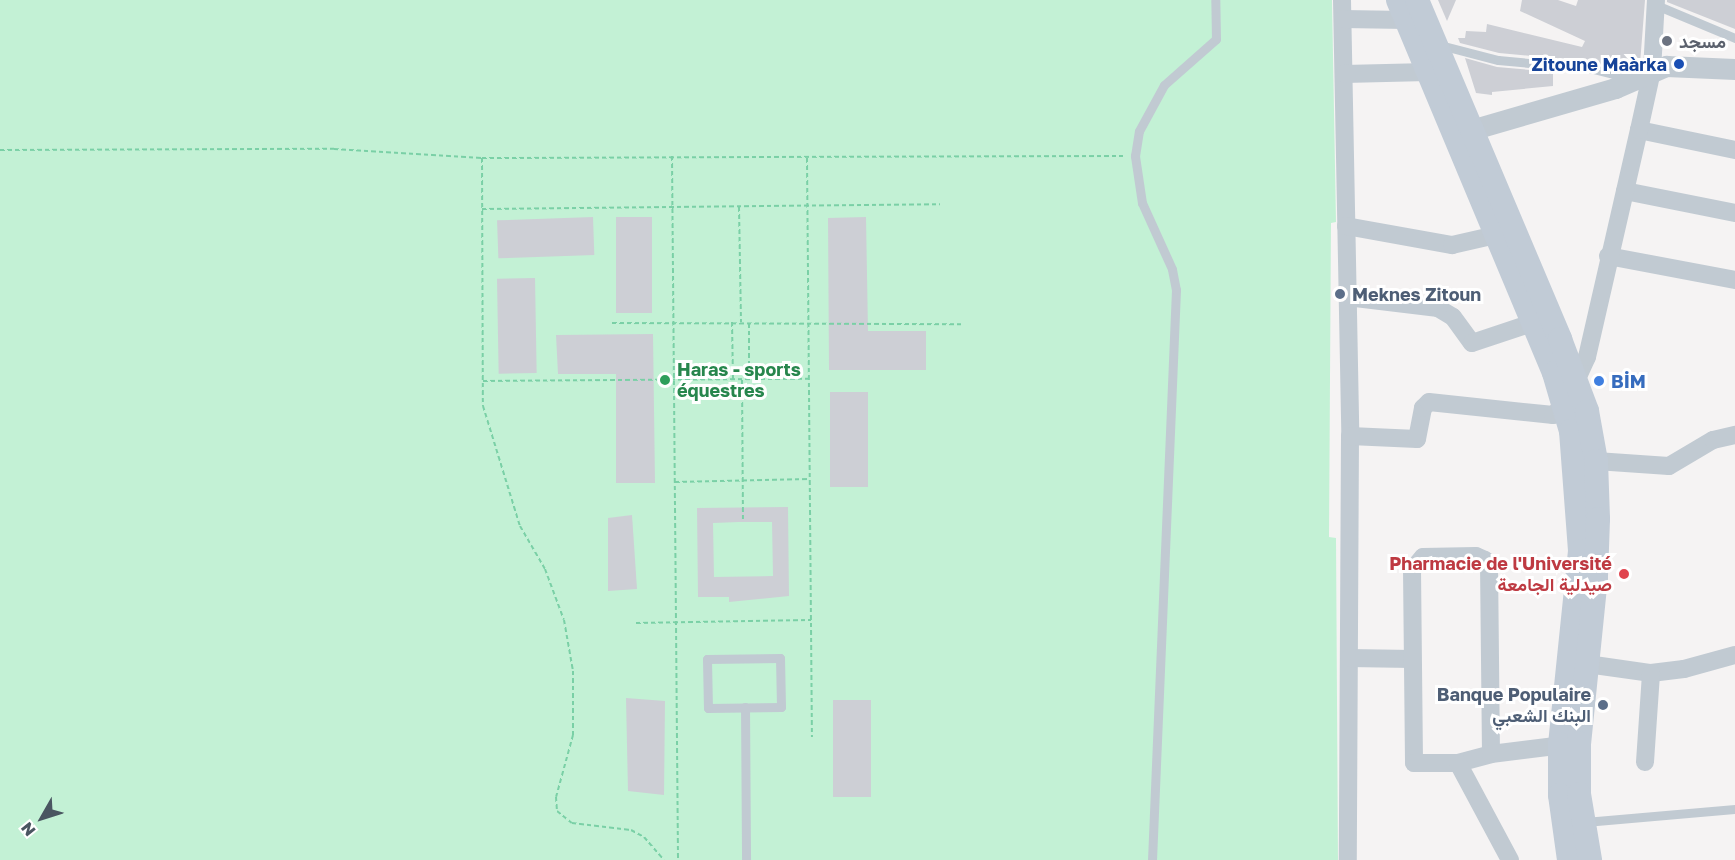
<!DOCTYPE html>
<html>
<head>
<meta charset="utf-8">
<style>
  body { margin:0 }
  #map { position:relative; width:1735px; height:860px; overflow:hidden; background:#f5f3f3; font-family:"Golos Text",Vazirmatn,sans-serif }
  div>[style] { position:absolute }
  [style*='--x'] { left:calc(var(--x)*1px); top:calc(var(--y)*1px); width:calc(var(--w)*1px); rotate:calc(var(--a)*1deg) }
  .green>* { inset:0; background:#c3f1d5 }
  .building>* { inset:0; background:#cdcfd5; transform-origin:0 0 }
  .path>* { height:2px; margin-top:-1px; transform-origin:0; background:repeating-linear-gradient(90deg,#7ad0a6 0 4.5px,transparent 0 7.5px) }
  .service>* { height:9px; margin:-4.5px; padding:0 4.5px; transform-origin:4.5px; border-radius:4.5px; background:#c1cad2 }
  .minor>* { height:18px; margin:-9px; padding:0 9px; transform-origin:9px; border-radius:9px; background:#c1cad2 }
  .tertiary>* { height:21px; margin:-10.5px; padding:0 10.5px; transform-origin:10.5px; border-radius:10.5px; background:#c1cad2 }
  .secondary>* { height:24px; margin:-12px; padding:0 12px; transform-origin:12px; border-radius:12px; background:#c1cbd6 }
  .dots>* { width:16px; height:16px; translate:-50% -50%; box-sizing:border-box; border:3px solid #fff; border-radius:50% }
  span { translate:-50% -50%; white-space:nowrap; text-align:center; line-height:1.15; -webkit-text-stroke:6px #fff; paint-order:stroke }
  .worship-label { font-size:18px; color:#5b616d; font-weight:700 }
  .left { translate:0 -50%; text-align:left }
  .transit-label { font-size:18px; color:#164399; font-weight:700 }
  .right { translate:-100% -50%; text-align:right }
  .service-label { font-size:18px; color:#4e5e75; font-weight:700 }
  .leisure-label { font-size:18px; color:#27864d; font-weight:700 }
  .shop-label { font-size:18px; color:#366cbe; font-weight:700 }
  .health-label { font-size:18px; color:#be3a42; font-weight:700 }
  .north { position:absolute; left:12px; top:788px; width:60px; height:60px; -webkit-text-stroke:4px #fff; paint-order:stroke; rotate:231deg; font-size:16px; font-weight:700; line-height:24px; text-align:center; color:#4a5661 }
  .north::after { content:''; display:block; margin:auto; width:21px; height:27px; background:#4a5661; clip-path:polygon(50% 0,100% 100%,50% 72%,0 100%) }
</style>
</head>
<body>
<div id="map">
  <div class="green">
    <div style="clip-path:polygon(0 0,1332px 0,1336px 222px,1331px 223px,1329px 537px,1336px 538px,1338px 860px,0 860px)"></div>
  </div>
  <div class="building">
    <div style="clip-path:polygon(1438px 0,1456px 0,1447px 21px)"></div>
    <div style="clip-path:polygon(1522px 0,1558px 0,1576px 6px,1578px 0,1645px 0,1640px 64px,1625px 70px,1594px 62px,1499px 53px,1460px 43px,1458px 38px,1465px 38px,1466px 31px,1486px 32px,1487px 24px,1582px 47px,1585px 41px,1520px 11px)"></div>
    <div style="clip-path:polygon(1667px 0,1735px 0,1735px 29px,1667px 2px)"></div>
    <div style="clip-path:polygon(1465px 58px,1497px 67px,1553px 72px,1553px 86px,1492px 92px,1492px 95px,1476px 93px)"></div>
    <div style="left:593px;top:217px;width:38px;height:96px;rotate:88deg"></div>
    <div style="left:616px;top:217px;width:36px;height:96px"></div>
    <div style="clip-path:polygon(866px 217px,868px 331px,926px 331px,926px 370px,829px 370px,828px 218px)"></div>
    <div style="left:535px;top:278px;width:95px;height:38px;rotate:89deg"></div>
    <div style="clip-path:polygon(653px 334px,655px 483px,616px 483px,616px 374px,558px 374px,556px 335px)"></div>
    <div style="left:830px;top:392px;width:38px;height:95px"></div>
    <div style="clip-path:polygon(evenodd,788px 507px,789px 596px,729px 602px,729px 597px,698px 597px,697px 508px,788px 507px,739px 522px,772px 522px,773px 576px,714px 577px,713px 523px,739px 522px)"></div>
    <div style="clip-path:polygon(632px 515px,637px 589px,608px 591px,608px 518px)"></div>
    <div style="clip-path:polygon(626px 698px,665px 701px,664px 795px,628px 791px)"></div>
    <div style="left:833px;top:700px;width:38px;height:97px"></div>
  </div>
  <div class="path">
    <div style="--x:0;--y:150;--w:334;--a:-0.2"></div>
    <div style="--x:334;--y:149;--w:148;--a:3.5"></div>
    <div style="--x:482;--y:158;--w:641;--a:-0.18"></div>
    <div style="--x:672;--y:156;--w:704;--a:89.51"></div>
    <div style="--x:482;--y:158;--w:248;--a:89.8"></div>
    <div style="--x:483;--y:406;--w:126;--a:72.9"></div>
    <div style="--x:520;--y:526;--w:50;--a:59.8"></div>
    <div style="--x:545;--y:569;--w:54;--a:69.6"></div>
    <div style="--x:564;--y:620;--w:52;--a:80"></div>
    <div style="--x:573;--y:671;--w:64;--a:90"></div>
    <div style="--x:573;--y:735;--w:64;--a:105.3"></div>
    <div style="--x:556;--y:797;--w:14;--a:86"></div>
    <div style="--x:557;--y:811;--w:19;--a:39"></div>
    <div style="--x:572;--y:823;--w:59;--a:6.8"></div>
    <div style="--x:631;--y:830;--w:15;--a:28"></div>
    <div style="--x:644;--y:837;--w:30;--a:49"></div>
    <div style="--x:807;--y:158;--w:579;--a:89.51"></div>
    <div style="--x:739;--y:207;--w:115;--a:89"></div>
    <div style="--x:482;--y:209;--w:458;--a:-0.6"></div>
    <div style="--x:732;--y:322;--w:58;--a:89"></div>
    <div style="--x:612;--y:323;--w:349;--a:0.2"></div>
    <div style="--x:749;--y:323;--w:57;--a:90"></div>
    <div style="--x:742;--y:380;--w:142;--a:89.6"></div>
    <div style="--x:483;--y:381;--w:326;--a:-0.4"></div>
    <div style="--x:675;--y:482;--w:135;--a:-1.3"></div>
    <div style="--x:636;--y:623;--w:175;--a:-1"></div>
  </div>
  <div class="service">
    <div style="--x:1656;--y:5;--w:86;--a:22.7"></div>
    <div style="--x:1440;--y:45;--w:60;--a:14.5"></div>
    <div style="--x:1498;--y:60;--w:95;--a:5.4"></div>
    <div style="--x:1593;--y:69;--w:38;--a:14"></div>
    <div style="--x:780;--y:658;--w:49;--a:88.8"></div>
    <div style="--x:781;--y:707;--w:73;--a:179.2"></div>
    <div style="--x:708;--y:708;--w:49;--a:-91.2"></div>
    <div style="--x:707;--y:659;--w:73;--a:-0.8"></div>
    <div style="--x:745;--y:707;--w:153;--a:89.6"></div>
    <div style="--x:1585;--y:822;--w:151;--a:-5"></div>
    <div style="--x:1152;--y:860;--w:571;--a:-87.59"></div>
    <div style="--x:1176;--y:290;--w:21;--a:-101"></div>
    <div style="--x:1172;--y:269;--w:72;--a:-114.4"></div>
    <div style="--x:1142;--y:203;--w:48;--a:-98.5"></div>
    <div style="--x:1135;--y:156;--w:25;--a:-81"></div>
    <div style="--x:1139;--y:131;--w:52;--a:-61.5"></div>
    <div style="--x:1164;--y:85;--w:69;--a:-41.5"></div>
    <div style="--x:1216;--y:39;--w:39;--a:-91"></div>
  </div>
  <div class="minor">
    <div style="--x:1342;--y:0;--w:436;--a:88.9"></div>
    <div style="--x:1350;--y:436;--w:424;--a:90.3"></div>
    <div style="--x:1343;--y:19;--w:63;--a:0.9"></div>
    <div style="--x:1344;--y:74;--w:84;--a:-1.4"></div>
    <div style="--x:1639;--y:130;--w:98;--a:11.8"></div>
    <div style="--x:1625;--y:191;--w:112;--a:11.3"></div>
    <div style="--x:1346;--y:226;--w:108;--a:10.2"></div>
    <div style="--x:1452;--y:245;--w:45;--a:-12.8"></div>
    <div style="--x:1608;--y:256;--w:129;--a:10.7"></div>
    <div style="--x:1347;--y:297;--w:92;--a:6.9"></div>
    <div style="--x:1438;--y:308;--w:17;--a:31"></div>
    <div style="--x:1453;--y:317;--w:32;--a:54"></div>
    <div style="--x:1472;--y:343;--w:63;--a:-18.4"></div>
    <div style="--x:1350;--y:436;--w:67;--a:2.6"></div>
    <div style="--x:1417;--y:439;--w:32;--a:-79"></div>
    <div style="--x:1423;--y:408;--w:8;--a:-45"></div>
    <div style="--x:1429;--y:402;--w:125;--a:6"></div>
    <div style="--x:1553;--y:415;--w:16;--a:-40"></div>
    <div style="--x:1565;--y:405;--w:53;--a:-65.4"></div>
    <div style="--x:1587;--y:357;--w:233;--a:-77.1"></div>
    <div style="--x:1639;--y:130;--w:60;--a:-77.6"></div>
    <div style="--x:1652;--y:71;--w:71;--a:-86.8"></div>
    <div style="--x:1596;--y:461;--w:73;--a:3.9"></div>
    <div style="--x:1669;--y:466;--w:51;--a:-30.6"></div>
    <div style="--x:1713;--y:440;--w:23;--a:-13"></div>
    <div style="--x:1349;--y:658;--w:63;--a:0.9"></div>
    <div style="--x:1587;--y:664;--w:65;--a:8"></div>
    <div style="--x:1651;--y:673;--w:33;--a:-7"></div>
    <div style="--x:1684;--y:669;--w:53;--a:-15.4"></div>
    <div style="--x:1491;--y:754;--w:186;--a:-90.6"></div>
    <div style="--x:1489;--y:568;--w:9;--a:-117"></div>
    <div style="--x:1485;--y:560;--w:10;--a:-156"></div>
    <div style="--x:1476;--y:556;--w:53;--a:178.9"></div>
    <div style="--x:1423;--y:557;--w:17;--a:130"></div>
    <div style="--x:1412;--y:570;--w:193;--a:89.4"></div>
    <div style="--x:1414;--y:763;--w:44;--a:0"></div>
    <div style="--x:1458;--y:763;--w:34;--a:-15"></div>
    <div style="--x:1491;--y:754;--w:81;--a:-7.1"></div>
    <div style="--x:1645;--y:762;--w:89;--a:-86.1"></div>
    <div style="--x:1458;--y:763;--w:110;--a:61.8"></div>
  </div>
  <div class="tertiary">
    <div style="--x:1457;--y:134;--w:165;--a:-16.2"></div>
    <div style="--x:1615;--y:88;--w:56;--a:-23.3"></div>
    <div style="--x:1666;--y:66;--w:69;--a:2.5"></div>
  </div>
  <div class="secondary">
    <div style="--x:1398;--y:0;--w:404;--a:67.3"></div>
    <div style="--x:1554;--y:373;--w:60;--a:73.7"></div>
    <div style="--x:1571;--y:431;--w:120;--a:85.7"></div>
    <div style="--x:1580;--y:551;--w:194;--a:95.9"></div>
    <div style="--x:1560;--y:744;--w:51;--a:90"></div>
    <div style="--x:1560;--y:795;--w:66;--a:82.1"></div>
    <div style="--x:1417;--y:0;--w:368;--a:67.1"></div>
    <div style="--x:1560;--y:339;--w:77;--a:69.4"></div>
    <div style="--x:1587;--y:411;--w:51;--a:79.8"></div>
    <div style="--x:1596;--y:461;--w:58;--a:88"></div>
    <div style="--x:1598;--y:519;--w:58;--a:92"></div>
    <div style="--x:1596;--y:577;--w:167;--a:95.8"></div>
    <div style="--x:1579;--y:743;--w:51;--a:90"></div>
    <div style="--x:1579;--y:794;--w:67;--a:80.5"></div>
  </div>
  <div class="dots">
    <div style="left:1667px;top:41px;background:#6b7280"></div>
    <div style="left:1679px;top:64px;background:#1a4fb4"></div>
    <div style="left:1340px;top:294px;background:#5c6f8a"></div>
    <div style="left:665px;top:380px;background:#2e9e5b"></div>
    <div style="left:1599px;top:381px;background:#3f7fe0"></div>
    <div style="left:1624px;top:574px;background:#e0444e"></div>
    <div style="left:1603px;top:705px;background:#5c6f8a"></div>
  </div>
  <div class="worship-label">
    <span class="left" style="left:1679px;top:41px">مسجد</span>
  </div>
  <div class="transit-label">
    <span class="right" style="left:1667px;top:64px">Zitoune Maàrka</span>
  </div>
  <div class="service-label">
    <span class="left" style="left:1352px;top:294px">Meknes Zitoun</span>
    <span class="right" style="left:1591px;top:705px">Banque Populaire<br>البنك الشعبي</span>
  </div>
  <div class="leisure-label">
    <span class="left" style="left:677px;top:380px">Haras - sports<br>équestres</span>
  </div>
  <div class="shop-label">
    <span class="left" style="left:1611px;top:381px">BİM</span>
  </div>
  <div class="health-label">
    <span class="right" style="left:1612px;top:574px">Pharmacie de l'Université<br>صيدلية الجامعة</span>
  </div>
  <div class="north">N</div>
</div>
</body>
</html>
